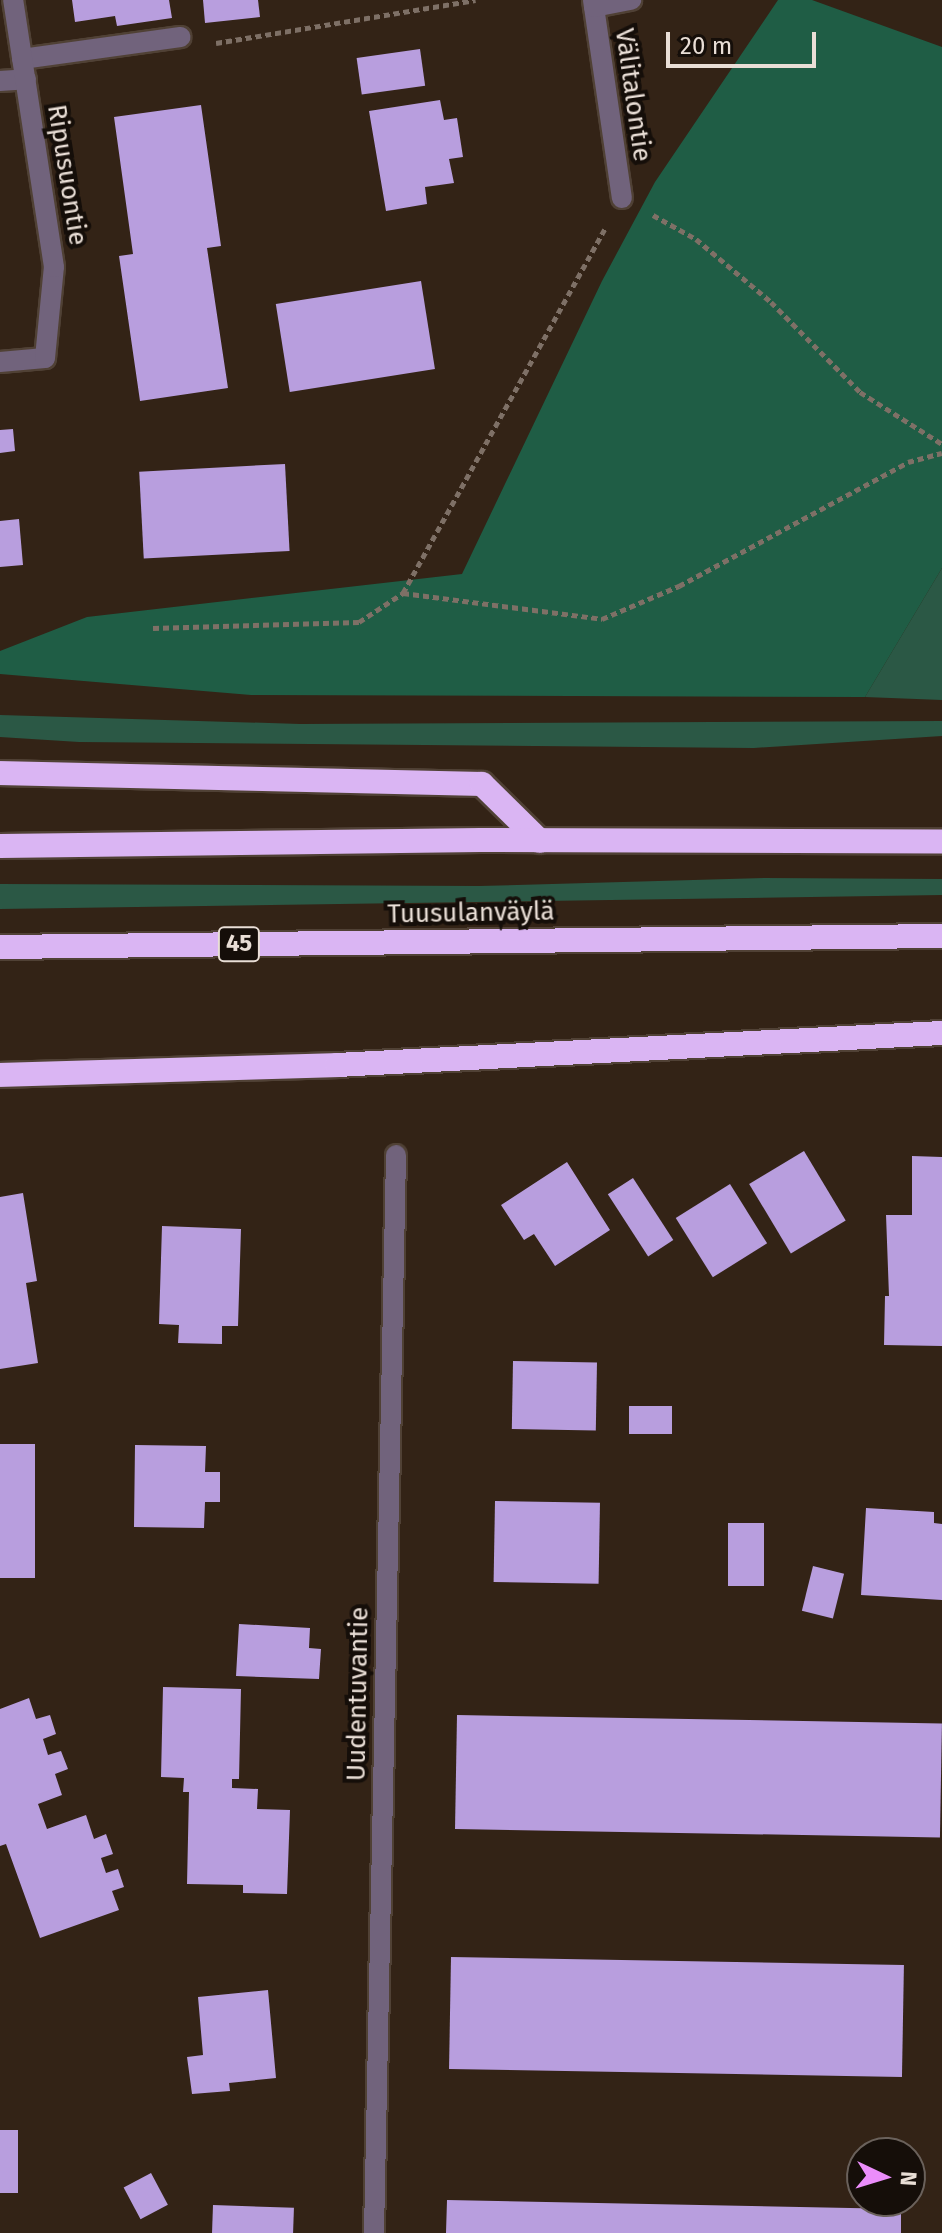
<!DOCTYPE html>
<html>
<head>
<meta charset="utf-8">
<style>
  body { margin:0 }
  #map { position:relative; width:942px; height:2233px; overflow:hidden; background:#332316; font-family:"Fira Sans",sans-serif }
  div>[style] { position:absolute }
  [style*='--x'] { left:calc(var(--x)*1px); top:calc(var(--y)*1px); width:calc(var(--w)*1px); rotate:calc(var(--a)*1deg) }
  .green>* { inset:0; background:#2b5845 }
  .forest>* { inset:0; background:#1f5d45 }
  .building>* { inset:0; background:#b89ede; transform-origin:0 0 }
  .path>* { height:5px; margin-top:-2.5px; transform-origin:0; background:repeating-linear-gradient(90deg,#7e7066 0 6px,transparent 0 10px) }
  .roads { filter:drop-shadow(2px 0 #504135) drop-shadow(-2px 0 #504135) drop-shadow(0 2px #504135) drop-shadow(0 -2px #504135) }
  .minor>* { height:20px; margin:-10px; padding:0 10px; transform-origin:10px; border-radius:10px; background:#71637c }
  .highway>* { height:24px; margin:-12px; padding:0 12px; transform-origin:12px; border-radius:12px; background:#dab5f3 }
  span { translate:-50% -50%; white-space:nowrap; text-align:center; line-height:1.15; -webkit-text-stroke:8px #150e09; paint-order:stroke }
  .shield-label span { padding:2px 6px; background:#150e09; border:2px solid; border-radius:6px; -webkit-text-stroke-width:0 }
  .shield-label { font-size:24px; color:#e9ded6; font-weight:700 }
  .street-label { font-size:26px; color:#e9ded6 }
  .north { position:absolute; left:846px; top:2137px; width:80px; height:80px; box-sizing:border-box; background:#150e09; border:2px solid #6a615b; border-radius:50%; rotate:94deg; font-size:22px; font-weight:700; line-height:32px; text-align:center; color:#e9ded6 }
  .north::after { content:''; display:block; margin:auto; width:28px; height:36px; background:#eb8dfb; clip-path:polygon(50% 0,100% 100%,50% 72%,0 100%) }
  .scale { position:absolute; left:666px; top:32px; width:150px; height:36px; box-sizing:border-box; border:4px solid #e9ded6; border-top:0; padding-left:10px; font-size:24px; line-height:28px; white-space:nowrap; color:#e9ded6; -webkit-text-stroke:6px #150e09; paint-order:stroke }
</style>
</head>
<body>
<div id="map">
  <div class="green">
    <div style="clip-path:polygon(942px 568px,942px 700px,865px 697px)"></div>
    <div style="clip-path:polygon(0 715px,300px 724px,942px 721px,942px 736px,754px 748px,79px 742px,0 737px)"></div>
    <div style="clip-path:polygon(764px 878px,942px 879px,942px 895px,0 909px,0 884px,479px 886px)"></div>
  </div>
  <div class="forest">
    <div style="clip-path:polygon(778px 0,812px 0,942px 47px,942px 568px,865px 697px,251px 695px,0 674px,0 651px,87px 617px,462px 574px,602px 281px,655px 182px)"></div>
  </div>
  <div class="building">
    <div style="clip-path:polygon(72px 0,169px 0,172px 18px,117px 26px,115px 16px,75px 22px)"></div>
    <div style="clip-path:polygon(203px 0,258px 0,260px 17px,205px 23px)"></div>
    <div style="left:420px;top:49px;width:37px;height:64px;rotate:82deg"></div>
    <div style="clip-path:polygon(440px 100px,444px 120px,457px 118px,463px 157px,449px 159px,454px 183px,425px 187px,427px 204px,386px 211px,369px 111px)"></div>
    <div style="clip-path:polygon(201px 105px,221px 246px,207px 248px,228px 388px,140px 401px,119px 256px,133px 254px,114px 117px)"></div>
    <div style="left:421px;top:281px;width:89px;height:147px;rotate:81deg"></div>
    <div style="clip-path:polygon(13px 429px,15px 451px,0 453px,0 430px)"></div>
    <div style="left:285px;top:464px;width:87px;height:146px;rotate:87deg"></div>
    <div style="clip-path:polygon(19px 519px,23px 565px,0 567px,0 521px)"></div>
    <div style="left:804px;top:1151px;width:81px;height:64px;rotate:59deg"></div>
    <div style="clip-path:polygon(912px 1156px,942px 1157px,942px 1346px,884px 1345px,885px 1296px,889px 1296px,886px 1215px,912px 1215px)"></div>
    <div style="clip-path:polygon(567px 1162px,610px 1230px,555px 1266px,534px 1234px,524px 1240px,501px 1205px)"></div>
    <div style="left:633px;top:1178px;width:74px;height:30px;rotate:57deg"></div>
    <div style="left:730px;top:1184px;width:70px;height:64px;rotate:58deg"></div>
    <div style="clip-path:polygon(23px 1193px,37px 1281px,26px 1283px,38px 1363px,0 1369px,0 1197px)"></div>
    <div style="clip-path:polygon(162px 1226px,241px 1229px,238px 1326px,222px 1326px,222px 1344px,178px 1343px,179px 1325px,159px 1324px)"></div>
    <div style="left:513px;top:1361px;width:84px;height:68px;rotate:1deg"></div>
    <div style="left:629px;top:1406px;width:43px;height:28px"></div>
    <div style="left:0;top:1444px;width:35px;height:134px"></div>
    <div style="clip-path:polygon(135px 1445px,206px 1446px,205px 1472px,220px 1472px,220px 1502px,205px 1502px,204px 1528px,134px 1527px)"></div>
    <div style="left:495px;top:1501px;width:105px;height:81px;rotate:1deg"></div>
    <div style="clip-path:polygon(866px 1508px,934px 1512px,934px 1523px,942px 1524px,942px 1600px,861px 1595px)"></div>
    <div style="left:728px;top:1523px;width:36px;height:63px"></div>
    <div style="left:813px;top:1566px;width:32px;height:46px;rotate:14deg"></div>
    <div style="clip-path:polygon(239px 1624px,310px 1628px,309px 1648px,321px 1649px,319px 1679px,236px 1676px)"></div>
    <div style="clip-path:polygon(163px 1687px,241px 1689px,239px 1779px,232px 1779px,232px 1788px,258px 1789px,257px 1809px,290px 1810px,287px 1894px,243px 1893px,243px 1885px,187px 1884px,189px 1792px,183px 1792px,184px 1778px,161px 1777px)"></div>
    <div style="clip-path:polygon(29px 1698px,36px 1719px,50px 1715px,56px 1734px,43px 1739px,48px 1755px,61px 1751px,68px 1769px,55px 1774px,62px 1795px,38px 1804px,47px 1829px,86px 1815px,94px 1839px,106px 1834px,113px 1854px,101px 1858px,106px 1873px,118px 1869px,124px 1887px,112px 1891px,119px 1910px,40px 1938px,6px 1844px,0 1846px,0 1709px)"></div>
    <div style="left:457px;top:1715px;width:485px;height:114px;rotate:1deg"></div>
    <div style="left:451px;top:1957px;width:453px;height:112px;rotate:1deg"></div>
    <div style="clip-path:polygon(268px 1990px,276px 2078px,229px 2083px,230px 2091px,192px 2094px,187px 2057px,203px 2055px,198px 1997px)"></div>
    <div style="left:0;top:2130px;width:18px;height:63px"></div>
    <div style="left:151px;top:2173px;width:36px;height:31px;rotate:62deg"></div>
    <div style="clip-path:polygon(447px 2200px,901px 2209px,901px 2233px,446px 2233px)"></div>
    <div style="left:213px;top:2205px;width:81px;height:28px;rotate:2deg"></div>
  </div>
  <div class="path">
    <div style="--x:216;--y:43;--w:263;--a:-9.4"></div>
    <div style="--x:653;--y:215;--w:49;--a:29.2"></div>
    <div style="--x:696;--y:239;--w:98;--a:40"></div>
    <div style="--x:771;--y:302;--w:127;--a:45.3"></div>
    <div style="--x:860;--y:392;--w:97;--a:32.4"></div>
    <div style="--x:403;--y:593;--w:201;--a:7.4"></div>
    <div style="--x:602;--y:619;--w:84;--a:-23.2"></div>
    <div style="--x:679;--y:586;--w:260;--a:-28.4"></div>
    <div style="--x:908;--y:462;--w:35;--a:-15"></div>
    <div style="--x:153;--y:628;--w:206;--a:-1.7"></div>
    <div style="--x:359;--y:622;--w:53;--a:-33.4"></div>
    <div style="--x:403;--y:593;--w:416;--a:-61"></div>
  </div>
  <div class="roads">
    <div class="minor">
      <div style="--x:593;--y:0;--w:200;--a:81.7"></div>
      <div style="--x:594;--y:7;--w:38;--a:-11"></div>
      <div style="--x:22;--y:59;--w:160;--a:-7.9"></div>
      <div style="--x:0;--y:81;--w:26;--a:-4"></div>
      <div style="--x:0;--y:362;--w:45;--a:-5.1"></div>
      <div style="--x:45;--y:358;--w:91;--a:-84.4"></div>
      <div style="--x:54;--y:267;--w:270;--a:-98.7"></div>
      <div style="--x:374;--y:2233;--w:1078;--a:-88.83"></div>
    </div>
    <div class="highway">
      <div style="--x:0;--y:773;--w:482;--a:1.3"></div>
      <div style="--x:482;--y:784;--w:81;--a:44.5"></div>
      <div style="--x:0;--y:846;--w:481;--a:-0.7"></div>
      <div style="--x:481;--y:840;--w:461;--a:0.2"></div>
      <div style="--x:0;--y:947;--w:942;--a:-0.67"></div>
      <div style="--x:0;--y:1075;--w:337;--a:-1.7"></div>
      <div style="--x:337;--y:1065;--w:606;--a:-3.03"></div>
    </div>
  </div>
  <div class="shield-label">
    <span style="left:239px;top:944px">45</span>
  </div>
  <div class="street-label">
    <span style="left:633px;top:95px;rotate:82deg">Välitalontie</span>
    <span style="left:67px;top:175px;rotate:81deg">Ripusuontie</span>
    <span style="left:471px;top:913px;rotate:-1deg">Tuusulanväylä</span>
    <span style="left:358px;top:1694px;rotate:-89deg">Uudentuvantie</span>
  </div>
  <div class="north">N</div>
  <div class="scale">20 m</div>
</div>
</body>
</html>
